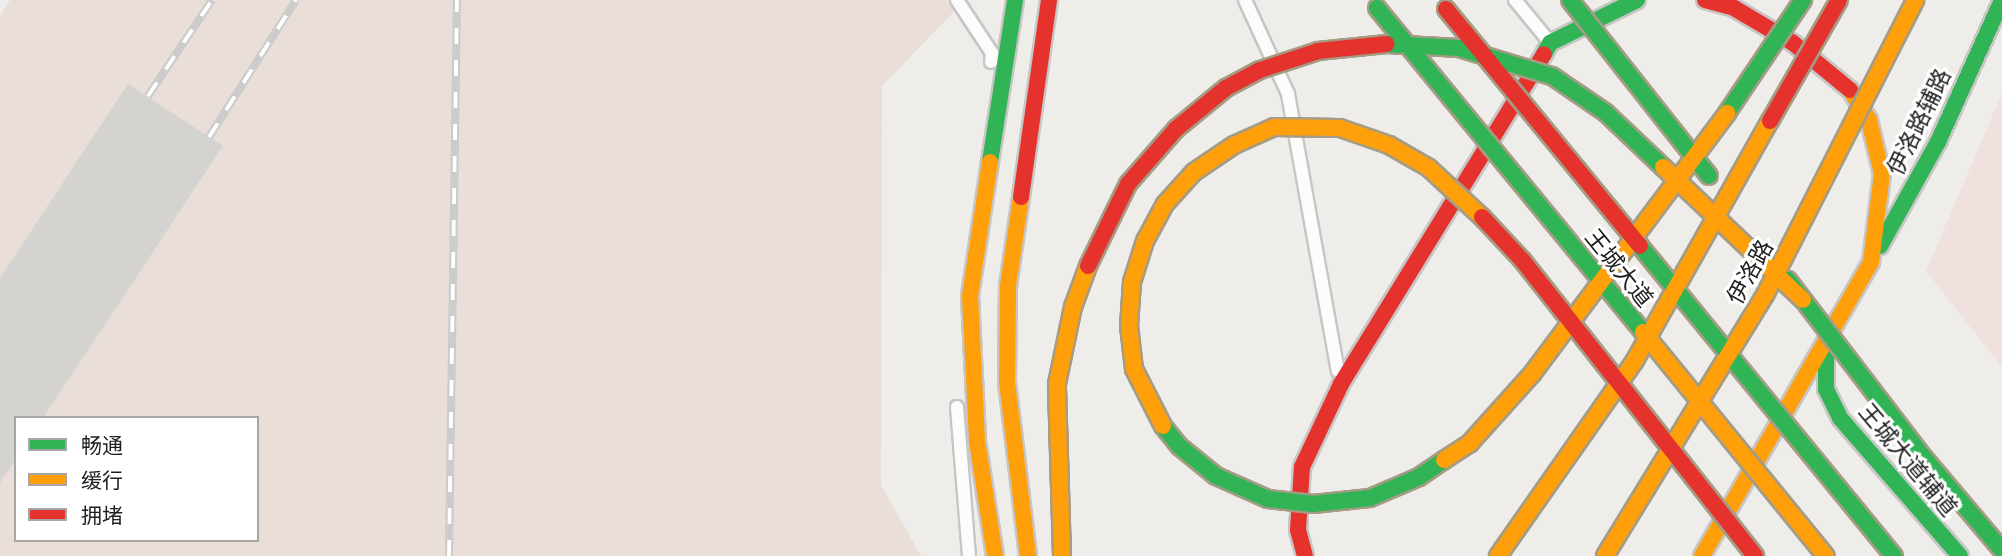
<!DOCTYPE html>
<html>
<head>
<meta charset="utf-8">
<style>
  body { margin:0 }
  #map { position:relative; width:2002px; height:556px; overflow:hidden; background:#eeede9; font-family:"DM Sans","Noto Sans SC",sans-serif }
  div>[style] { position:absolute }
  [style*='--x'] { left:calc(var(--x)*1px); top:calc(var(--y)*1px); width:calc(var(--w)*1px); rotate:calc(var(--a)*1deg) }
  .commercial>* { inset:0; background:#f0e1de }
  .military>* { inset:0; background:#e9ded8 }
  .building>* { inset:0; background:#d5d3d0 }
  .roads { filter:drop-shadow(2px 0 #c7c6c5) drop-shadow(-2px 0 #c7c6c5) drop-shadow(0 2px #c7c6c5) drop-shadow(0 -2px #c7c6c5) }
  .lane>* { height:12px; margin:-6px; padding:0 6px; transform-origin:6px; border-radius:6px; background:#fcfcfc }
  .fast>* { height:16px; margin:-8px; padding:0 8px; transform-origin:8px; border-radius:8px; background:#30b455 }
  .slow>* { height:16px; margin:-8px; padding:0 8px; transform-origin:8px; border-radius:8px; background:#ff9f0a }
  .jam>* { height:16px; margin:-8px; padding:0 8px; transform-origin:8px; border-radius:8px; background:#e5322d }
  .rail>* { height:8px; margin-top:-4px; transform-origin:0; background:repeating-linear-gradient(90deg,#fff 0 16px,#cbcbca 0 32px); box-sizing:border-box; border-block:2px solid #cbcbca }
  .bridges { filter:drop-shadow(2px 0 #a59c85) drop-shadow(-2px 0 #a59c85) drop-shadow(0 2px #a59c85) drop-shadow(0 -2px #a59c85) }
  .fast-bridge>* { height:16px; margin:-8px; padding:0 8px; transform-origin:8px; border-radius:8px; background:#30b455 }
  .slow-bridge>* { height:16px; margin:-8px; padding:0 8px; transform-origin:8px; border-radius:8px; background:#ff9f0a }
  .jam-bridge>* { height:16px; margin:-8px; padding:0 8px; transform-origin:8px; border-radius:8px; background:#e5322d }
  span { translate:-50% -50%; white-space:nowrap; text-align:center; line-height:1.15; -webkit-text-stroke:6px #fff; paint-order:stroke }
  .street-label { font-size:23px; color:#202020 }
  .legend { position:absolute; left:14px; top:416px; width:245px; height:126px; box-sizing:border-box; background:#fff; border:2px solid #a6a6a6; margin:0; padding:9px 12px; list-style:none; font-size:21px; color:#202020 }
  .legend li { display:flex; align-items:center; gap:14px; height:35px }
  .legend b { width:35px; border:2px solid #a6a6a6 }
</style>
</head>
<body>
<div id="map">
  <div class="commercial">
    <div style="clip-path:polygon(2002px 93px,2002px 367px,1926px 271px)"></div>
  </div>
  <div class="military">
    <div style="clip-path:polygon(evenodd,10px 0,965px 0,882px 86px,881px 485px,921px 556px,0 556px,0 16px,10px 0,16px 418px,257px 418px,257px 540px,16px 540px,16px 418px)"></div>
  </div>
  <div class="building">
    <div style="clip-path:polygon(128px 84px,223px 146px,43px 418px,16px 418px,16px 459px,0 483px,0 278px)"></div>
  </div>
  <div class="roads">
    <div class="lane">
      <div style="--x:957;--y:0;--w:64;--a:56.6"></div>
      <div style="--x:992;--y:53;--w:9;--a:96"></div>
      <div style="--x:1245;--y:0;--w:103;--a:65.4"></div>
      <div style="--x:1288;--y:94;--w:281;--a:79.8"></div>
      <div style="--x:1515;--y:0;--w:52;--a:50.5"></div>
      <div style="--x:957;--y:407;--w:149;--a:85.4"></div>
    </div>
    <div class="fast">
      <div style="--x:1544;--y:54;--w:13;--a:-61"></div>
      <div style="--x:1550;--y:43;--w:97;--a:-26.3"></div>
      <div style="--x:990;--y:162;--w:164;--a:-81.2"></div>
      <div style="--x:1880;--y:246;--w:119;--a:-60.9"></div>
      <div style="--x:1938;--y:142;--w:156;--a:-65.7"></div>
      <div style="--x:1826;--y:347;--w:42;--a:90"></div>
      <div style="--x:1826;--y:389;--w:32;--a:64"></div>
      <div style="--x:1840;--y:418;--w:183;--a:49"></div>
    </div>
    <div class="slow">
      <div style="--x:990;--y:162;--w:135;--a:98.5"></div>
      <div style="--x:970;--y:296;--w:145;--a:87.2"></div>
      <div style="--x:977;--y:441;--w:116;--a:81.1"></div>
      <div style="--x:1021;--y:197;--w:90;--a:98.3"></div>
      <div style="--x:1008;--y:286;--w:96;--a:90.6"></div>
      <div style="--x:1007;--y:382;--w:175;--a:83.1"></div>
      <div style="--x:1702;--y:556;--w:339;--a:-60.1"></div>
      <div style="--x:1871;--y:262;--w:89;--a:-82.9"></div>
      <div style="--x:1882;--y:174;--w:56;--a:-103.5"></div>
      <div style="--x:1869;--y:120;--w:36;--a:-122"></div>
    </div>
    <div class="jam">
      <div style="--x:1705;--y:0;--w:30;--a:15"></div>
      <div style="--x:1734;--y:8;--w:69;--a:30.7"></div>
      <div style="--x:1793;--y:43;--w:74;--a:39.5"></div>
      <div style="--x:1021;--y:197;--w:199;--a:-81.9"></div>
      <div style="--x:1305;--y:556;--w:27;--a:-105"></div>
      <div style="--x:1298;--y:530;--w:63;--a:-86.4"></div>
      <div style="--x:1302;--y:467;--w:92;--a:-64.8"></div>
      <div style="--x:1341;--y:384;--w:387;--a:-58.4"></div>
    </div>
  </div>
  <div class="rail">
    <div style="--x:148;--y:96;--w:115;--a:-56.3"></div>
    <div style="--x:209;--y:137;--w:162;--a:-57.6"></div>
    <div style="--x:449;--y:556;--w:556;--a:-89.18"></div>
  </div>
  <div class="bridges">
    <div class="fast-bridge">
      <div style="--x:1570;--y:0;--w:224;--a:51.7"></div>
      <div style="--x:1377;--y:8;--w:419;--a:50.6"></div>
      <div style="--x:1387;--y:44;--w:72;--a:3.2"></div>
      <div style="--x:1459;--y:48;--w:97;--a:16.8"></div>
      <div style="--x:1552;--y:76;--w:65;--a:34.4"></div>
      <div style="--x:1606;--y:113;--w:79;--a:43.5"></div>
      <div style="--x:1727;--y:113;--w:136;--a:-56.1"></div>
      <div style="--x:1640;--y:246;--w:401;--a:50.7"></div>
      <div style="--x:1788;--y:280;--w:225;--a:52.6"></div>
      <div style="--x:1925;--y:459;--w:119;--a:49.8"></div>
      <div style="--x:1163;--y:426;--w:26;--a:51"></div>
      <div style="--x:1179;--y:446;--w:48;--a:39"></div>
      <div style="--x:1216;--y:476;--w:57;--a:23.9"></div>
      <div style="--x:1268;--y:499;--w:45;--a:6.3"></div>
      <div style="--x:1313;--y:504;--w:57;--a:-6"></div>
      <div style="--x:1370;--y:498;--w:53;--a:-23.2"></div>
      <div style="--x:1419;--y:477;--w:30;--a:-34"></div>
    </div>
    <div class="slow-bridge">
      <div style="--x:1663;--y:167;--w:193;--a:43.5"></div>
      <div style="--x:1643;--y:332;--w:289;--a:50.8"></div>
      <div style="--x:1163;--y:426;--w:64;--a:-117"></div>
      <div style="--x:1134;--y:369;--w:43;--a:-96.6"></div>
      <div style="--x:1129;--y:326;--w:44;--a:-86.1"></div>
      <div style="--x:1132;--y:282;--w:43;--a:-72.4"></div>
      <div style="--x:1145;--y:241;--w:42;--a:-61.6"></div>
      <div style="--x:1165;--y:204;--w:43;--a:-47.8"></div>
      <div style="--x:1194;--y:172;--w:48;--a:-34"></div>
      <div style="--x:1234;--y:145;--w:44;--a:-24.2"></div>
      <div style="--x:1274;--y:127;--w:66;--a:0.9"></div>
      <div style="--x:1340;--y:128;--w:52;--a:19.1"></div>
      <div style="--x:1389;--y:145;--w:46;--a:29.9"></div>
      <div style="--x:1429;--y:168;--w:72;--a:42.8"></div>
      <div style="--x:1444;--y:460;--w:31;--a:-33"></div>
      <div style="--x:1470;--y:443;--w:93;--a:-48.1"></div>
      <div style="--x:1532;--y:374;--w:326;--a:-53.2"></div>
      <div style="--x:1062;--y:556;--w:172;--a:-91.7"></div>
      <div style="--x:1057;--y:384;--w:79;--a:-78.3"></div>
      <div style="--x:1073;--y:307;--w:44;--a:-69.9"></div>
      <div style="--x:1498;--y:556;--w:237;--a:-55"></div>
      <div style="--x:1634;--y:362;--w:277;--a:-60.6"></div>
      <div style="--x:1605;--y:556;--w:306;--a:-58.5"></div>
      <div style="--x:1765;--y:295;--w:331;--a:-63"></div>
    </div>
    <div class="jam-bridge">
      <div style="--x:1446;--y:9;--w:306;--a:50.7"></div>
      <div style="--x:1770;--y:121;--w:139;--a:-60.3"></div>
      <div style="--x:1482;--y:217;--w:60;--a:47"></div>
      <div style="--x:1523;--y:261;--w:375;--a:51.8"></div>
      <div style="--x:1088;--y:266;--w:91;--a:-64"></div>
      <div style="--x:1128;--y:184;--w:73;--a:-48.9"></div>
      <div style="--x:1176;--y:129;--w:65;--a:-39.4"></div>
      <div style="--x:1226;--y:88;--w:38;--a:-28"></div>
      <div style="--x:1260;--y:70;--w:61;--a:-18.1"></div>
      <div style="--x:1318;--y:51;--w:69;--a:-5.8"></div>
    </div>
  </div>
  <div class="street-label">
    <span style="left:1919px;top:122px;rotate:-64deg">伊洛路辅路</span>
    <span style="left:1619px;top:268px;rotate:51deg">王城大道</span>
    <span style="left:1750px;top:272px;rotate:-61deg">伊洛路</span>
    <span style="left:1908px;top:460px;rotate:50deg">王城大道辅道</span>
  </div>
  <ul class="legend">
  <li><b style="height:9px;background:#30b455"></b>畅通</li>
  <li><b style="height:9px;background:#ff9f0a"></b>缓行</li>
  <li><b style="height:9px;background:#e5322d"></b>拥堵</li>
  </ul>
</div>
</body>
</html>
